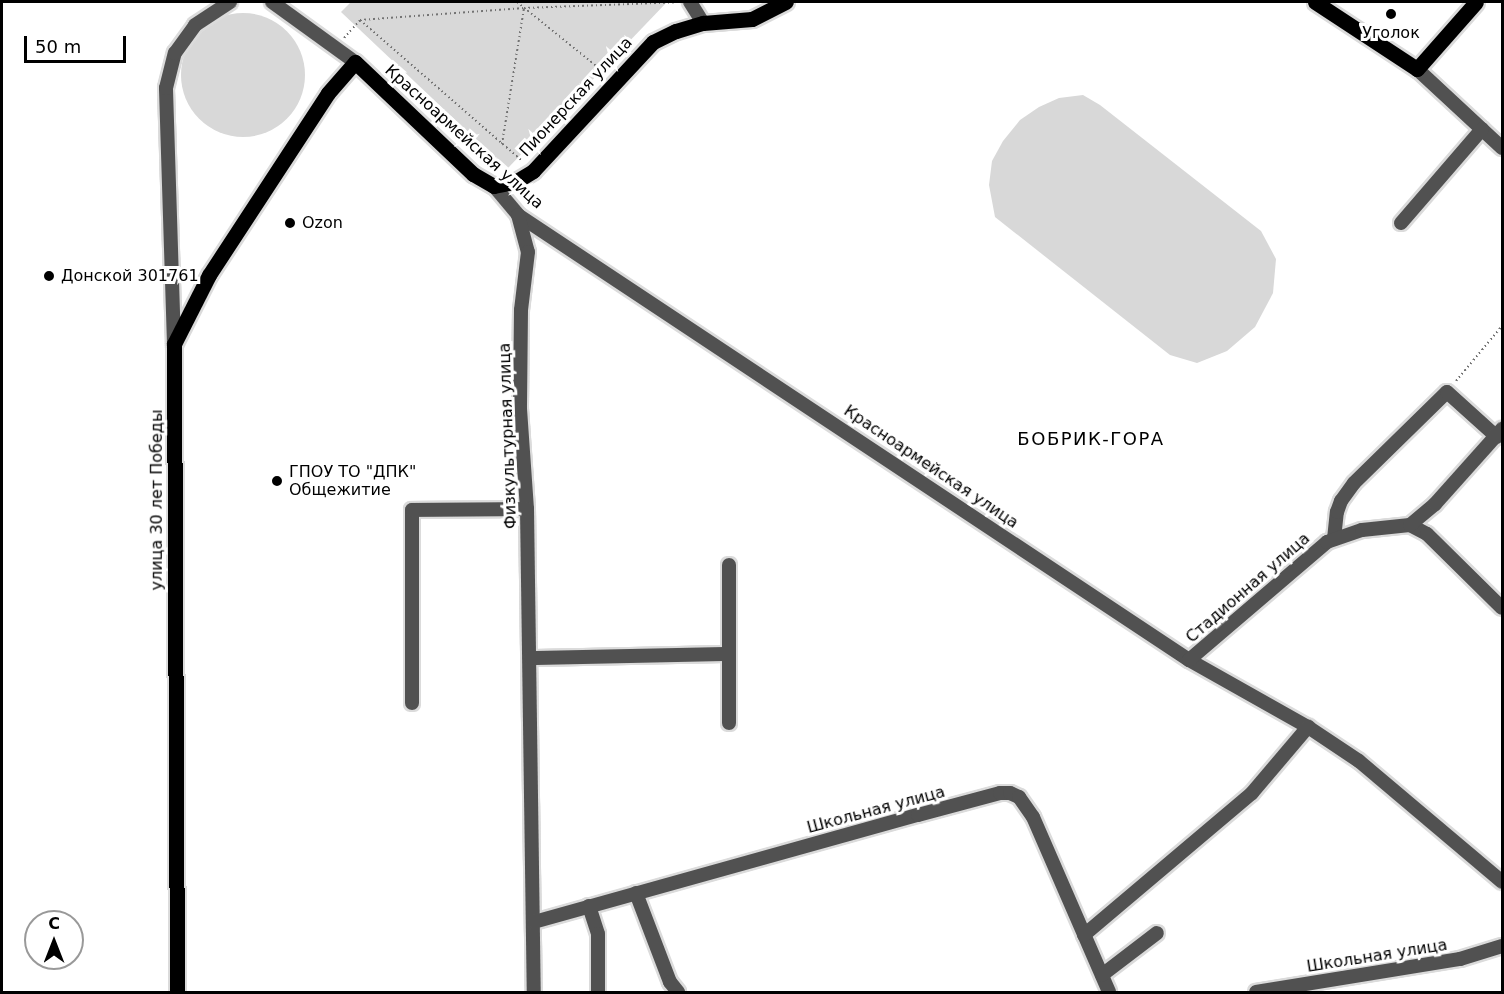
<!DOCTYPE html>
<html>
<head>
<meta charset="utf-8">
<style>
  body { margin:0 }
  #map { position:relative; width:1504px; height:994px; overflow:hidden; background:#fff; font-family:"DejaVu Sans",sans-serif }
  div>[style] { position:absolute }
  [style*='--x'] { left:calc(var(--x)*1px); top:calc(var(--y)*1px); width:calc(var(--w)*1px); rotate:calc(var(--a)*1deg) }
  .green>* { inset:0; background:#d8d8d8 }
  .round { border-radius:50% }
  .path>* { height:2px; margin-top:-1px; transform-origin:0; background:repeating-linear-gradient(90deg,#737373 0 1.5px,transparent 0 4.5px) }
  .roads { filter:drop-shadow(2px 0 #dbdbdb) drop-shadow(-2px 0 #dbdbdb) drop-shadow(0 2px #dbdbdb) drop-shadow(0 -2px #dbdbdb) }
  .minor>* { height:14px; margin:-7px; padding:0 7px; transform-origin:7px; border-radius:7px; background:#515151 }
  .major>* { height:15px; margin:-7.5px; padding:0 7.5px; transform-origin:7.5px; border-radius:7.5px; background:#000 }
  .dots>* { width:16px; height:16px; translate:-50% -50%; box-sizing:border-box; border:3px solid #fff; border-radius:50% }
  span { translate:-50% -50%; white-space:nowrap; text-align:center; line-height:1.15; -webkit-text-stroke:6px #fff; paint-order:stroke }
  .poi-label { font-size:16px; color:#000 }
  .left { translate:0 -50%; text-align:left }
  .street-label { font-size:16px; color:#000 }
  .neighbourhood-label { font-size:18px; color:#000; letter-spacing:1.5px }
  .frame { position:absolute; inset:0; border:3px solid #000; pointer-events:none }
  .north { position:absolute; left:24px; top:910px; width:60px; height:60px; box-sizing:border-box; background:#fff; border:2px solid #999; border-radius:50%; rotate:0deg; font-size:16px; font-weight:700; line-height:24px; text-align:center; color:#000 }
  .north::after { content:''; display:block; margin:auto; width:21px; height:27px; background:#000; clip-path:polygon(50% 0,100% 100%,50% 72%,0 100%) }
  .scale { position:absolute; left:24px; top:36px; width:102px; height:27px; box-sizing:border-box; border:3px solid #000; border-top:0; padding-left:8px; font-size:18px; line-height:21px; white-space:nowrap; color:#000; -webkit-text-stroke:4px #fff; paint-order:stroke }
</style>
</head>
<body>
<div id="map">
  <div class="green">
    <div style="clip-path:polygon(351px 2px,667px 2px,507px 169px,341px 12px)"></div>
    <div class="round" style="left:181px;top:13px;width:124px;height:124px"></div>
    <div style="clip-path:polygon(1083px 95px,1100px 105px,1261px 231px,1276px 259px,1273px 293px,1255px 327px,1227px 351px,1197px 363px,1170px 355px,995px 217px,989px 185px,992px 161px,1003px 141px,1020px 120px,1039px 107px,1059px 98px)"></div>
  </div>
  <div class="path">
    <div style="--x:517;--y:2;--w:113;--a:38.9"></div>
    <div style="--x:360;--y:20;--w:215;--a:41"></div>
    <div style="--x:344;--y:38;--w:24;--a:-48"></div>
    <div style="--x:360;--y:20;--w:164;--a:-4.2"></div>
    <div style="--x:524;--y:8;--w:153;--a:-2.2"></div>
    <div style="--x:502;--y:144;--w:138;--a:-80.8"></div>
    <div style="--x:1456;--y:381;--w:72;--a:-50.1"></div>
  </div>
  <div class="roads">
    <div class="minor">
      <div style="--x:272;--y:2;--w:102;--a:35.9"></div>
      <div style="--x:690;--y:2;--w:25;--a:58"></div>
      <div style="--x:1417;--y:69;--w:116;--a:42.9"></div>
      <div style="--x:494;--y:186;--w:38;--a:50"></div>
      <div style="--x:518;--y:215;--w:805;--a:33.55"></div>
      <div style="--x:1189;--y:660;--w:137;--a:29.4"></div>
      <div style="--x:1308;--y:727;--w:61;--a:33.7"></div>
      <div style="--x:1359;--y:761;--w:187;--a:40.2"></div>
      <div style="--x:518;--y:215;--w:38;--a:75"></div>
      <div style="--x:528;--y:252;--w:58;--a:96.9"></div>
      <div style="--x:521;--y:310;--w:99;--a:90.6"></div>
      <div style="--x:520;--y:409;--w:100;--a:86"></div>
      <div style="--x:527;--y:509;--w:483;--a:89.2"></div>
      <div style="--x:1401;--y:223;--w:124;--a:-49.2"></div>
      <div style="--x:174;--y:344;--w:256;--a:-91.8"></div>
      <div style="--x:166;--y:88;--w:36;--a:-76"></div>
      <div style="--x:175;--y:53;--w:34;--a:-54"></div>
      <div style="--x:195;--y:25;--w:42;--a:-33.3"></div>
      <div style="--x:1410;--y:525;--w:19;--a:28"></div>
      <div style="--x:1427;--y:534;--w:105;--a:44.6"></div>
      <div style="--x:1334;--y:539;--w:27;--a:-84"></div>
      <div style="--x:1337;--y:512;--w:12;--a:-70"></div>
      <div style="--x:1341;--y:501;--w:22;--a:-54"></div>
      <div style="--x:1354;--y:483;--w:130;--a:-44.4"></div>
      <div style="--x:1447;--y:392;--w:67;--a:42"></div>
      <div style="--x:531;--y:658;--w:198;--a:-1.2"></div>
      <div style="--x:1189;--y:660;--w:182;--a:-40.5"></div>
      <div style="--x:1327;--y:542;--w:37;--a:-19"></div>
      <div style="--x:1362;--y:530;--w:48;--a:-5.9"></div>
      <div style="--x:1410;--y:525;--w:33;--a:-40"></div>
      <div style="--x:1435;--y:504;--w:101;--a:-48.2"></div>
      <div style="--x:412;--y:703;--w:193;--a:-90"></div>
      <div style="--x:412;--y:510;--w:115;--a:-0.5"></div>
      <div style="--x:729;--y:723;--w:158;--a:-90"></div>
      <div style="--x:636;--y:893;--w:95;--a:69.1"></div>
      <div style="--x:670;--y:982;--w:13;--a:51"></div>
      <div style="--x:589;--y:906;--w:29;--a:72"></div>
      <div style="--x:598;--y:934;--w:58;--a:90"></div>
      <div style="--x:534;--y:922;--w:399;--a:-15.6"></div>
      <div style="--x:918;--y:815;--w:85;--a:-15"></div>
      <div style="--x:1000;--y:793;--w:10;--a:0"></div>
      <div style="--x:1010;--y:793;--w:10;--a:24"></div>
      <div style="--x:1019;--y:797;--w:24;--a:55"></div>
      <div style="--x:1033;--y:817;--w:191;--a:66.5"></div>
      <div style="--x:1084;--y:935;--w:220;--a:-40.2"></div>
      <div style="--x:1252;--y:793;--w:87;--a:-49.7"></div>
      <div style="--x:1102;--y:975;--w:69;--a:-37.4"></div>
      <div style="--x:1256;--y:992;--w:207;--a:-9.2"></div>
      <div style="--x:1460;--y:959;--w:44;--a:-17.2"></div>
    </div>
    <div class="major">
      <div style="--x:1315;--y:2;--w:122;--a:33.3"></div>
      <div style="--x:1417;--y:69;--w:89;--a:-48.6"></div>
      <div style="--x:177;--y:992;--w:648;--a:-90.27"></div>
      <div style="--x:174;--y:344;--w:77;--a:-63.1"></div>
      <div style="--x:209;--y:275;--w:217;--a:-56.8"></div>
      <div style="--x:328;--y:93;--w:41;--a:-48.9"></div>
      <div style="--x:355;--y:62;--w:163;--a:43.5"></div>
      <div style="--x:473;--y:174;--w:24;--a:30"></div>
      <div style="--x:494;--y:186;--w:21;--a:-11"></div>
      <div style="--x:515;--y:182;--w:21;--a:-31"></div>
      <div style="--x:533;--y:171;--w:176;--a:-47.1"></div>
      <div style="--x:653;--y:42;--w:25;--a:-26"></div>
      <div style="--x:676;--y:31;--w:28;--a:-17"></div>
      <div style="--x:703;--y:23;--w:49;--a:-4.7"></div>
      <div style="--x:752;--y:19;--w:38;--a:-27"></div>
    </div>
  </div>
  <div class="dots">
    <div style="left:1391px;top:14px;background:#000"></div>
    <div style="left:290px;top:223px;background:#000"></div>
    <div style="left:49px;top:276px;background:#000"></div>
    <div style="left:277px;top:481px;background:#000"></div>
  </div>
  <div class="poi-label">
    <span style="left:1391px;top:33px">Уголок</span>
    <span class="left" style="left:302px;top:223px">Ozon</span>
    <span class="left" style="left:61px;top:276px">Донской 301761</span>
    <span class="left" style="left:289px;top:481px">ГПОУ ТО "ДПК"<br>Общежитие</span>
  </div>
  <div class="street-label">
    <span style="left:576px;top:97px;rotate:-47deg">Пионерская улица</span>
    <span style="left:464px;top:137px;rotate:42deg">Красноармейская улица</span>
    <span style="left:508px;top:436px;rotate:-92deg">Физкультурная улица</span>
    <span style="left:931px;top:467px;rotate:34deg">Красноармейская улица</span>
    <span style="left:157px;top:500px;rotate:-90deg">улица 30 лет Победы</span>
    <span style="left:1248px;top:588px;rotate:-41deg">Стадионная улица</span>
    <span style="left:876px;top:810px;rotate:-15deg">Школьная улица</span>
    <span style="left:1377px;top:956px;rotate:-9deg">Школьная улица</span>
  </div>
  <div class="neighbourhood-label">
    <span style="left:1091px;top:439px">БОБРИК-ГОРА</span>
  </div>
  <div class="frame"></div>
  <div class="north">С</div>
  <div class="scale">50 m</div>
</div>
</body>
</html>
